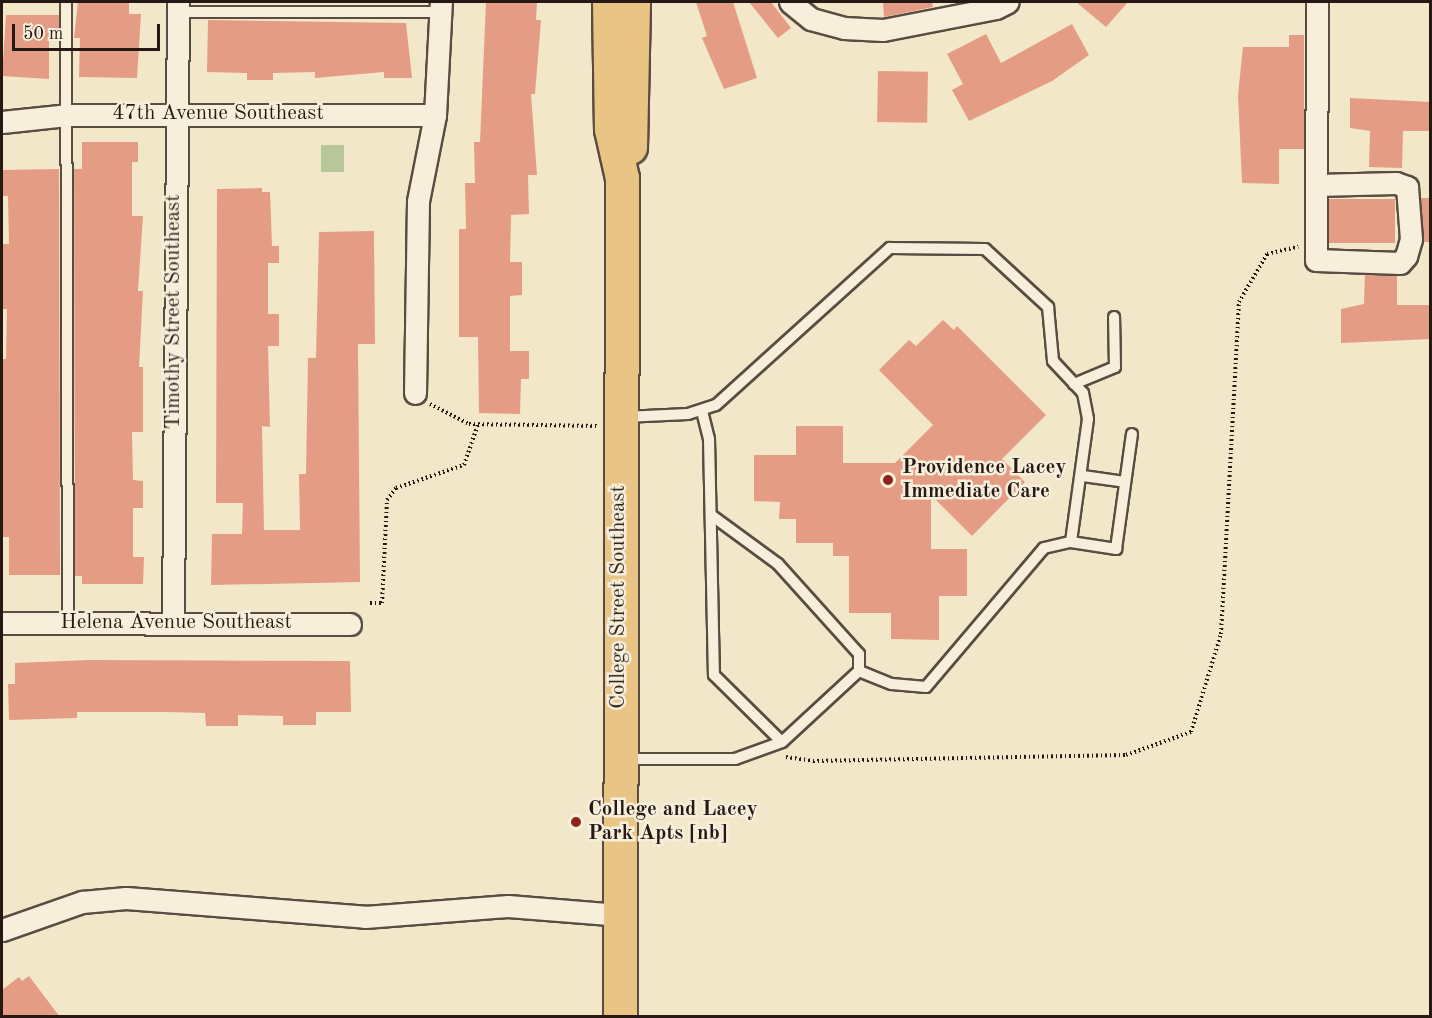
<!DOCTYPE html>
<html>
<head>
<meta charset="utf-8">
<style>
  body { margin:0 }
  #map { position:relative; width:1432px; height:1018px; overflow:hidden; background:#f2e7c9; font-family:"Old Standard TT",serif }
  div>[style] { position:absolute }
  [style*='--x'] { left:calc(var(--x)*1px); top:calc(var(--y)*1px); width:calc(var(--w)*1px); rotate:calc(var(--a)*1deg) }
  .green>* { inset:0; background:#b6c79a; transform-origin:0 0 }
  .building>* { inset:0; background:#e59c84; transform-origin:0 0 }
  .path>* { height:4px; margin-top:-2px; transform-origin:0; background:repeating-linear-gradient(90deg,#261914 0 1.5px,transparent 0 4.5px) }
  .roads { filter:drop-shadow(2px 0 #594c41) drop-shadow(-2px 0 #594c41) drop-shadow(0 2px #594c41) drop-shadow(0 -2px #594c41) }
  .lane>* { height:10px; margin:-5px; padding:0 5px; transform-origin:5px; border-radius:5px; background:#f7efdc }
  .street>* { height:21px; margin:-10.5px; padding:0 10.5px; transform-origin:10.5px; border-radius:10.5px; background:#f7efdc }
  .primary>* { height:33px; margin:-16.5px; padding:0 16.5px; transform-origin:16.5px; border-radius:16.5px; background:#e9c484 }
  .dots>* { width:16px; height:16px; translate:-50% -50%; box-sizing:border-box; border:3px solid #f7efdc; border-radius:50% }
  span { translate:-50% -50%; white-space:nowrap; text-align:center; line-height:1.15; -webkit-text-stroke:5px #f7efdc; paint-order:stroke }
  .street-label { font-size:21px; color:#261914 }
  .poi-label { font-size:21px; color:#261914; font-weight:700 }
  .left { translate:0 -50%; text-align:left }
  .frame { position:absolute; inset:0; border:3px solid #261914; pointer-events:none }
  .scale { position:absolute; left:12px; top:24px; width:148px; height:27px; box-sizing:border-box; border:3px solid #261914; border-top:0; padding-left:8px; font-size:18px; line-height:21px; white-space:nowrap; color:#261914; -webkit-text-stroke:4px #f7efdc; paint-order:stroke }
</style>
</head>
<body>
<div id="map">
  <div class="green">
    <div style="left:321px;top:145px;width:23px;height:27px"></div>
  </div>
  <div class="building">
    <div style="clip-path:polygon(78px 2px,129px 2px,129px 14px,141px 14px,137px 78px,79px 77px,80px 38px,74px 38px)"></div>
    <div style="clip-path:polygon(486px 2px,537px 2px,536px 20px,541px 20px,535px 94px,531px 94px,537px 175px,528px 175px,529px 214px,511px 215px,510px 262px,522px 262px,522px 295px,510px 296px,510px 351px,529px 351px,529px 379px,521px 379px,520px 414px,479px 413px,478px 337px,459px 337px,459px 229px,466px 229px,465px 183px,475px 183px,474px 142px,480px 142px)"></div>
    <div style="clip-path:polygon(696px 2px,733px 2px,757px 78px,724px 89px,702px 38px,707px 36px)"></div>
    <div style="clip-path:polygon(749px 2px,771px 2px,791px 28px,778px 38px)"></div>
    <div style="clip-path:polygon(883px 2px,932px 2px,933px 7px,884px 17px)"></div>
    <div style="clip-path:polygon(1076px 2px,1128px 2px,1106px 27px)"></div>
    <div style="clip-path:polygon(6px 15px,59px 15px,59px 38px,49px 38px,49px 79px,2px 76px)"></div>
    <div style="clip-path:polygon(208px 20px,406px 23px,412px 78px,384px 78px,384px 72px,315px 78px,315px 72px,273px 73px,273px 80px,247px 80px,247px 73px,207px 72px)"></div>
    <div style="clip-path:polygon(1072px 24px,1089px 55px,1052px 81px,969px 121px,952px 90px,963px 84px,947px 54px,986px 34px,1001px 63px)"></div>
    <div style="clip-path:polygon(1289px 35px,1304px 35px,1304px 149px,1279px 149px,1279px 184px,1242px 183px,1238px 95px,1243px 47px,1289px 47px)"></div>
    <div style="left:878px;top:71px;width:50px;height:51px;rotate:1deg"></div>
    <div style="clip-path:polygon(1350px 98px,1431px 102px,1431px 131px,1403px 131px,1402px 168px,1369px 167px,1370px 131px,1350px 128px)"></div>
    <div style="clip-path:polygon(82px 142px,138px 142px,138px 162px,132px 162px,132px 216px,143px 216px,138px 291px,143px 291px,139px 367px,143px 367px,143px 432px,132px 432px,133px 480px,143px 481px,143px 508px,133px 508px,133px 557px,144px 557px,143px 584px,82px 584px,82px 576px,75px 576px,74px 169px,82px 169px)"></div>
    <div style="clip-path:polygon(59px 169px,60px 575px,9px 575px,9px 537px,2px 537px,2px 359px,6px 359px,7px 309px,2px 309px,2px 244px,9px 244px,8px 196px,2px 196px,2px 170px)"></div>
    <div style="clip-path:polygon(262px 188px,262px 192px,270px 192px,272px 246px,279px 246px,279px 263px,268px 263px,268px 314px,279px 314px,279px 346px,268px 346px,270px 427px,262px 426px,264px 530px,300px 530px,299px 474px,306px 474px,308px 358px,316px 358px,319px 232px,374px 231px,375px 344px,358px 344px,360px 582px,211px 585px,212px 534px,242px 534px,243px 503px,216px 503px,217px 189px)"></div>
    <div style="clip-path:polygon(1421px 198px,1431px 198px,1431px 242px,1423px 242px)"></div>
    <div style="left:1329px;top:199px;width:66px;height:44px"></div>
    <div style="clip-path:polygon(1365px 274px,1397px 276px,1397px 305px,1431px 305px,1431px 339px,1341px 343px,1341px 309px,1364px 304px)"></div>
    <div style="clip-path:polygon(943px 320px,954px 330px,957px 326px,1046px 415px,1002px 459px,1025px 482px,972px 536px,931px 495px,931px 549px,967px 549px,967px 596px,939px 596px,939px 640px,891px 639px,891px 613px,849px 613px,849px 556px,833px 556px,833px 543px,796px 543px,796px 519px,779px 519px,780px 502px,754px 501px,754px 455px,796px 455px,796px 426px,843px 426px,843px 463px,895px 463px,933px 425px,879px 370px,909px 340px,916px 346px)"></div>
    <div style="clip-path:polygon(88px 660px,350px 661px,351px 712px,316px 712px,316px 725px,283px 725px,283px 716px,238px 715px,238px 726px,206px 726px,205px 713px,167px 712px,77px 712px,77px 718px,9px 720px,8px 684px,15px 684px,15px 663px)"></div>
    <div style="clip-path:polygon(29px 976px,60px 1017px,2px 1017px,2px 990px,19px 977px,22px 981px)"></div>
  </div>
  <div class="path">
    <div style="--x:430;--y:404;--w:44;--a:27.1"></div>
    <div style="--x:469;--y:424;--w:129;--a:0.9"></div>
    <div style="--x:370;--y:603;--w:12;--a:0"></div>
    <div style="--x:382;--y:603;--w:103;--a:-87.2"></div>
    <div style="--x:387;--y:500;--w:15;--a:-53"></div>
    <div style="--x:396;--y:488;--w:72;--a:-18.7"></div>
    <div style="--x:464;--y:465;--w:43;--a:-71.1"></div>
    <div style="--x:786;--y:757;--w:27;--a:8"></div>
    <div style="--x:813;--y:761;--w:313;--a:-1.1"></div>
    <div style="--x:1126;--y:755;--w:69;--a:-19.5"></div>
    <div style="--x:1191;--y:732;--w:102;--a:-73"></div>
    <div style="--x:1221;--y:634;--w:332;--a:-86.9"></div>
    <div style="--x:1239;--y:302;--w:56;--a:-59.7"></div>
    <div style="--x:1267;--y:254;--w:32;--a:-13"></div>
  </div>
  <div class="roads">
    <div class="lane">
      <div style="--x:66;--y:2;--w:620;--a:89.82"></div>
      <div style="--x:179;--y:12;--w:262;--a:0"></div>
      <div style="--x:1074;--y:384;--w:44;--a:-22.5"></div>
      <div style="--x:1115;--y:367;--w:50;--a:-91.1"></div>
      <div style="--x:702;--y:411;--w:29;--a:76"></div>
      <div style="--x:709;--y:439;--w:236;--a:88.8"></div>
      <div style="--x:714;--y:675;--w:95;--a:44.6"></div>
      <div style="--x:782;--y:742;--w:105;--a:-42.7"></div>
      <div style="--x:859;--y:671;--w:17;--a:-90"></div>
      <div style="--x:859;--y:654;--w:121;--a:-132"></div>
      <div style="--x:778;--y:564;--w:83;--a:-143.8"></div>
      <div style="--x:624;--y:417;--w:64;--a:-2.7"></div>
      <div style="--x:688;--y:414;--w:29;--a:-18"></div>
      <div style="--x:716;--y:405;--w:234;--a:-42.1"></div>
      <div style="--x:890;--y:248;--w:95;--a:0.6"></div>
      <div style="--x:985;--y:249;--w:86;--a:42.6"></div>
      <div style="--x:1048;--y:307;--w:54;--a:84.7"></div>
      <div style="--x:1053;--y:361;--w:44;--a:46.8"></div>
      <div style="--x:1083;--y:393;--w:26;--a:79"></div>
      <div style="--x:1088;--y:419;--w:124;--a:97.9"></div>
      <div style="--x:1071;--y:542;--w:46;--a:8.8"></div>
      <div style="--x:1116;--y:549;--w:116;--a:-82.1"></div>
      <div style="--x:1083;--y:476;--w:42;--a:8.1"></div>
      <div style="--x:859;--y:671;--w:35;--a:22"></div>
      <div style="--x:892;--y:684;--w:34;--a:5"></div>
      <div style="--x:926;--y:687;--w:182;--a:-49.7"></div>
      <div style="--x:1044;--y:548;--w:28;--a:-13"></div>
      <div style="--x:624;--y:759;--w:111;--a:0"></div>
      <div style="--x:735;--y:759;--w:50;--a:-19.9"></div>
    </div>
    <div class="street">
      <div style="--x:790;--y:2;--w:27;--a:39"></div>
      <div style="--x:811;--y:19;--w:34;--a:15"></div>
      <div style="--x:844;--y:28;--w:39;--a:3"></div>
      <div style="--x:883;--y:30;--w:115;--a:-11"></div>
      <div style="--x:996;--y:8;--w:13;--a:-27"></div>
      <div style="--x:2;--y:122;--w:65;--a:-6.1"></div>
      <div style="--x:67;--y:115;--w:368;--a:0"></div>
      <div style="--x:1316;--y:185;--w:80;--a:-1.4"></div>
      <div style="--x:1396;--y:183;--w:12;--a:20"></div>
      <div style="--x:1407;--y:187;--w:52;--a:85.6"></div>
      <div style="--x:1411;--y:239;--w:18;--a:106"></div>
      <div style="--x:1406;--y:256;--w:9;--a:131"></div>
      <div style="--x:1400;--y:263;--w:84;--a:-178"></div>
      <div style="--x:1316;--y:260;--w:258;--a:-89.8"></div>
      <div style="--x:415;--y:393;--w:192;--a:-89.1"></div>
      <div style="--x:418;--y:201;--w:88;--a:-78.8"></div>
      <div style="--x:435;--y:115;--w:113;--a:-87"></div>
      <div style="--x:173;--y:622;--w:620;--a:-89.54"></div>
      <div style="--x:2;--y:623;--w:348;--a:0.2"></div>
      <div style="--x:2;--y:930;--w:85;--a:-19.3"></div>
      <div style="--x:82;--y:902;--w:44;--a:-5.2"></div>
      <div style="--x:126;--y:898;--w:240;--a:4.5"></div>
      <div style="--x:365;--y:917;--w:143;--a:-4.4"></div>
      <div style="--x:508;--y:906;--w:111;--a:4.6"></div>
    </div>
    <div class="primary">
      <div style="--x:609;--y:2;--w:127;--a:89.1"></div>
      <div style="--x:611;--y:129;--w:50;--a:77.3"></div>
      <div style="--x:622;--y:178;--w:838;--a:90.14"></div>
      <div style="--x:630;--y:147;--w:145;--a:-88.8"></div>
    </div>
  </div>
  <div class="dots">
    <div style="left:888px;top:480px;background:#8f2418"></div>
    <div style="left:576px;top:822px;background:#8f2418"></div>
  </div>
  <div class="street-label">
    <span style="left:218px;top:114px">47th Avenue Southeast</span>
    <span style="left:174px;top:312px;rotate:-90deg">Timothy Street Southeast</span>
    <span style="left:619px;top:597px;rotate:-90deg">College Street Southeast</span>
    <span style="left:176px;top:623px">Helena Avenue Southeast</span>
  </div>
  <div class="poi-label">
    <span class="left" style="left:902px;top:480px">Providence Lacey<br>Immediate Care</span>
    <span class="left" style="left:588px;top:822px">College and Lacey<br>Park Apts [nb]</span>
  </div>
  <div class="frame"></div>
  <div class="scale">50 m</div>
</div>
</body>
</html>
